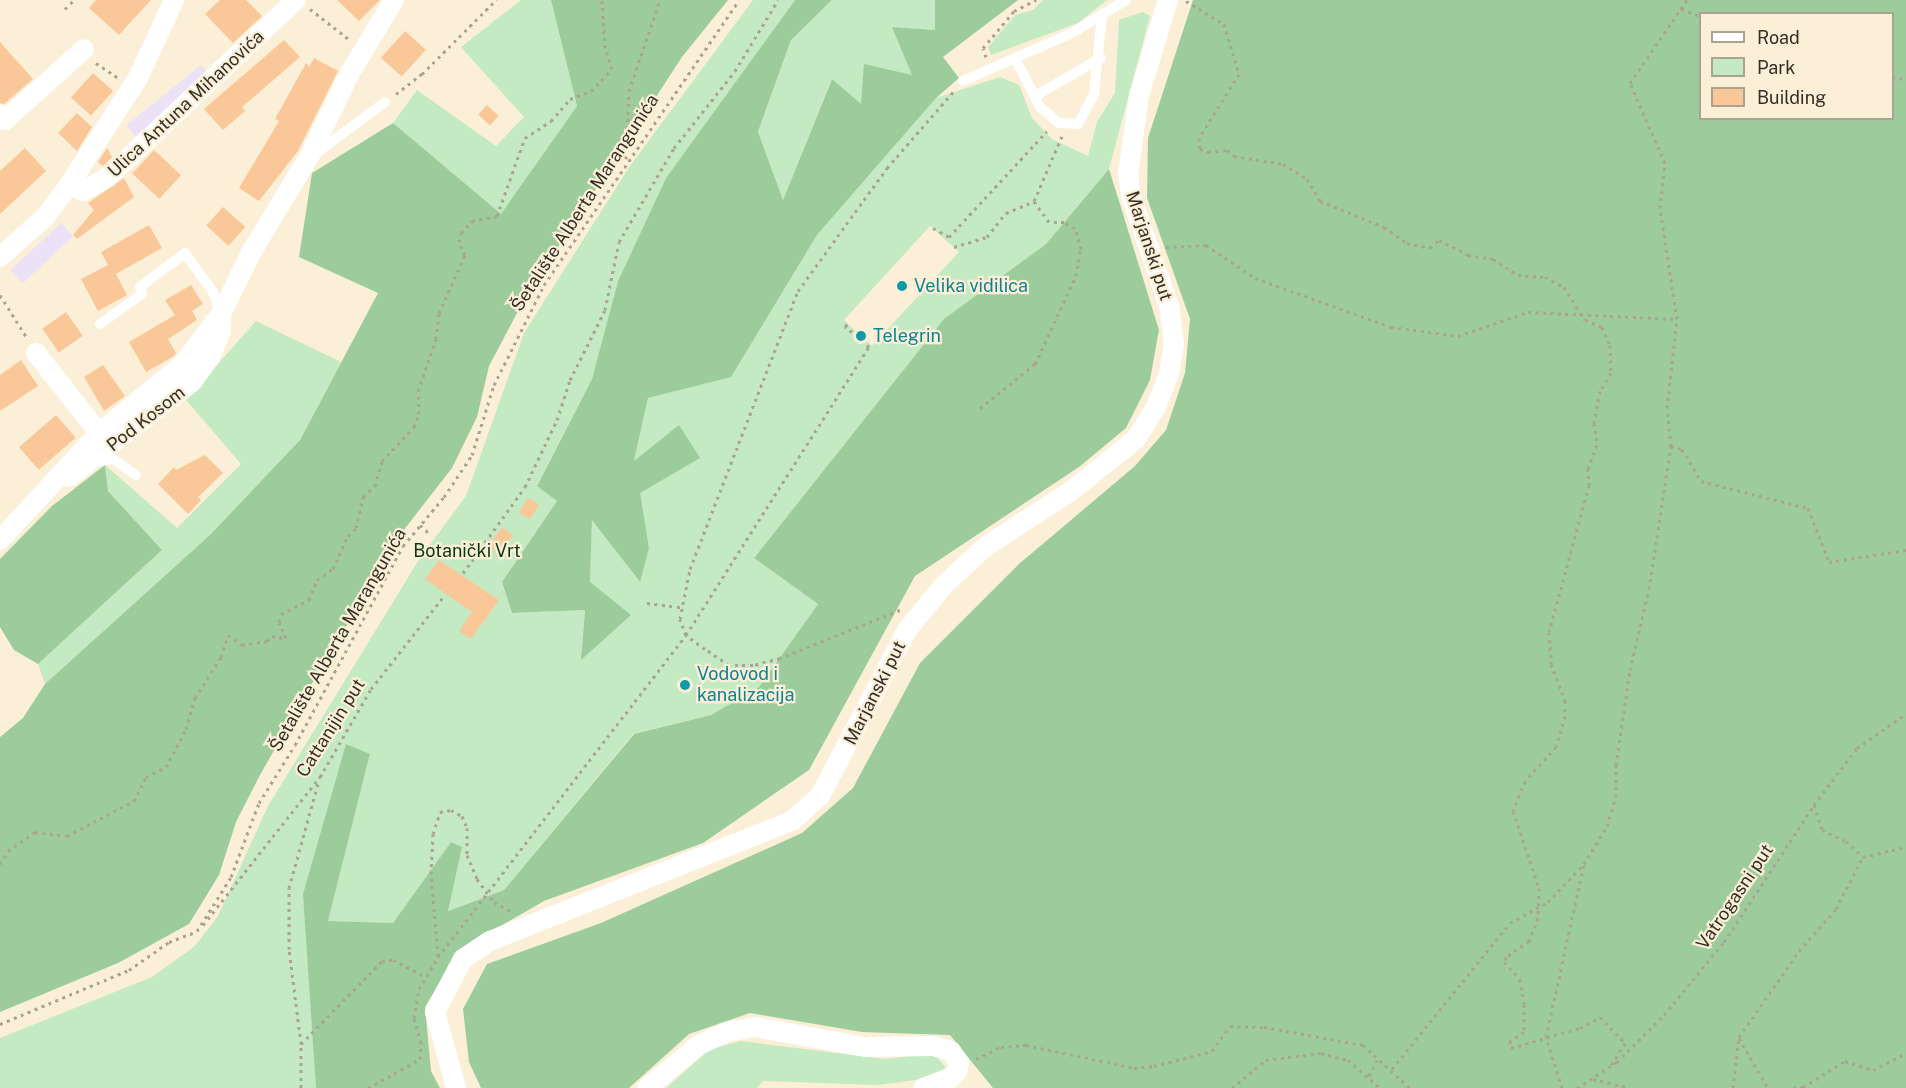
<!DOCTYPE html>
<html>
<head>
<meta charset="utf-8">
<style>
  body { margin:0 }
  #map { position:relative; width:1906px; height:1088px; overflow:hidden; background:#fbefd8; font-family:"Public Sans",sans-serif }
  div>[style] { position:absolute }
  [style*='--x'] { left:calc(var(--x)*1px); top:calc(var(--y)*1px); width:calc(var(--w)*1px); rotate:calc(var(--a)*1deg) }
  .industrial>* { inset:0; background:#ece2f7; transform-origin:0 0 }
  .green>* { inset:0; background:#c3eac2 }
  .forest>* { inset:0; background:#9ccc9b }
  .building>* { inset:0; background:#fac898; transform-origin:0 0 }
  .path>* { height:3px; margin-top:-1.5px; transform-origin:0; background:repeating-linear-gradient(90deg,#aba291 0 3px,transparent 0 7.5px) }
  .service>* { height:10px; margin:-5px; padding:0 5px; transform-origin:5px; border-radius:5px; background:#fff }
  .minor>* { height:20px; margin:-10px; padding:0 10px; transform-origin:10px; border-radius:10px; background:#fff }
  .dots>* { width:16px; height:16px; translate:-50% -50%; box-sizing:border-box; border:3px solid #fbefd8; border-radius:50% }
  span { translate:-50% -50%; white-space:nowrap; text-align:center; line-height:1.15; -webkit-text-stroke:4.5px #fbefd8; paint-order:stroke }
  .street-label { font-size:18px; color:#332e25 }
  .culture-label { font-size:18px; color:#0d838f }
  .left { translate:0 -50%; text-align:left }
  .park-label { font-size:18px; color:#05390a }
  .legend { position:absolute; left:1699px; top:12px; width:195px; height:108px; box-sizing:border-box; background:#fbefd8; border:2px solid #aba290; margin:0; padding:8px 10px; list-style:none; font-size:18px; color:#332e25 }
  .legend li { display:flex; align-items:center; gap:12px; height:30px }
  .legend b { width:30px; border:2px solid #aba290 }
</style>
</head>
<body>
<div id="map">
  <div class="industrial">
    <div style="left:201px;top:65px;width:14px;height:96px;rotate:51deg"></div>
    <div style="left:61px;top:223px;width:18px;height:69px;rotate:47deg"></div>
  </div>
  <div class="green">
    <div style="clip-path:polygon(521px 0,551px 0,577px 106px,501px 215px,393px 123px,417px 90px,496px 146px,524px 117px,461px 47px)"></div>
    <div style="clip-path:polygon(evenodd,753px 0,795px 0,666px 178px,618px 281px,592px 379px,537px 485px,557px 501px,502px 582px,512px 613px,585px 610px,581px 659px,590px 582px,592px 519px,639px 581px,649px 548px,634px 462px,648px 398px,731px 376px,817px 235px,936px 98px,1000px 77px,1019px 85px,1032px 118px,1052px 139px,1088px 156px,1097px 122px,1115px 93px,1119px 20px,1143px 12px,1150px 16px,1109px 169px,1046px 244px,944px 319px,754px 558px,818px 604px,759px 687px,711px 715px,633px 734px,504px 890px,447px 911px,462px 847px,451px 842px,393px 923px,328px 921px,370px 755px,346px 744px,313px 1008px,316px 1088px,0 1088px,0 1038px,152px 977px,195px 946px,218px 916px,268px 806px,420px 558px,466px 496px,524px 333px,630px 166px,753px 0,930px 226px,959px 252px,872px 346px,844px 320px,930px 226px)"></div>
    <div style="clip-path:polygon(832px 0,935px 0,935px 30px,893px 27px,912px 75px,861px 105px,831px 80px,783px 200px,758px 133px,791px 40px)"></div>
    <div style="clip-path:polygon(1043px 0,1107px 0,1078px 23px,991px 55px,988px 47px,1015px 15px,1033px 10px)"></div>
    <div style="clip-path:polygon(256px 321px,341px 362px,300px 440px,211px 534px,45px 684px,38px 664px,162px 550px,108px 491px,105px 465px,177px 528px,241px 464px,186px 400px)"></div>
    <div style="clip-path:polygon(741px 1041px,885px 1059px,934px 1053px,946px 1068px,916px 1080px,878px 1085px,763px 1081px,757px 1088px,666px 1088px,710px 1049px)"></div>
  </div>
  <div class="forest">
    <div style="clip-path:polygon(551px 0,728px 0,682px 57px,525px 298px,489px 366px,477px 417px,452px 468px,403px 531px,310px 687px,260px 775px,236px 822px,219px 875px,189px 924px,118px 963px,0 1012px,0 737px,23px 718px,45px 684px,211px 534px,300px 440px,378px 293px,299px 257px,312px 173px,393px 123px,501px 214px,577px 106px)"></div>
    <div style="clip-path:polygon(795px 0,832px 0,791px 40px,758px 132px,783px 200px,832px 79px,861px 104px,864px 64px,912px 75px,892px 27px,935px 30px,935px 0,1018px 0,943px 57px,959px 78px,936px 98px,817px 235px,731px 377px,648px 398px,634px 461px,679px 425px,700px 458px,640px 493px,649px 548px,640px 582px,592px 520px,590px 582px,631px 615px,581px 660px,585px 610px,512px 613px,502px 582px,557px 501px,537px 486px,592px 379px,618px 281px,666px 178px)"></div>
    <div style="clip-path:polygon(evenodd,1193px 0,1906px 0,1906px 1088px,993px 1088px,950px 1035px,862px 1032px,750px 1013px,689px 1034px,629px 1088px,481px 1088px,469px 1062px,463px 1009px,487px 964px,601px 923px,802px 833px,853px 788px,920px 663px,1019px 564px,1135px 466px,1166px 430px,1185px 373px,1190px 319px,1147px 198px,1148px 138px,1193px 0,1700px 14px,1892px 14px,1892px 118px,1700px 118px,1700px 14px)"></div>
    <div style="clip-path:polygon(1109px 169px,1159px 330px,1150px 380px,1126px 428px,1079px 467px,915px 576px,809px 770px,703px 843px,544px 901px,459px 950px,425px 1007px,431px 1071px,440px 1088px,316px 1088px,303px 894px,346px 744px,370px 754px,328px 921px,393px 923px,451px 842px,462px 847px,448px 911px,504px 890px,634px 734px,711px 715px,759px 687px,818px 604px,754px 558px,944px 319px,1046px 244px)"></div>
    <div style="clip-path:polygon(105px 465px,108px 491px,162px 550px,38px 664px,14px 650px,0 627px,0 559px,52px 506px)"></div>
  </div>
  <div class="building">
    <div style="clip-path:polygon(96px 0,151px 0,119px 35px,89px 8px)"></div>
    <div style="clip-path:polygon(220px 0,246px 0,262px 16px,233px 43px,205px 14px)"></div>
    <div style="clip-path:polygon(337px 0,380px 0,359px 21px)"></div>
    <div style="left:405px;top:31px;width:28px;height:36px;rotate:42deg"></div>
    <div style="clip-path:polygon(284px 40px,300px 57px,242px 107px,245px 111px,223px 130px,204px 109px)"></div>
    <div style="clip-path:polygon(0 42px,33px 79px,4px 104px,0 103px)"></div>
    <div style="clip-path:polygon(314px 58px,338px 71px,298px 151px,259px 201px,239px 188px,279px 121px,275px 119px,306px 63px,309px 67px)"></div>
    <div style="left:93px;top:73px;width:27px;height:33px;rotate:42deg"></div>
    <div style="left:487px;top:105px;width:16px;height:13px;rotate:43deg"></div>
    <div style="clip-path:polygon(77px 113px,92px 127px,77px 151px,58px 133px)"></div>
    <div style="clip-path:polygon(25px 148px,46px 171px,0 214px,0 171px)"></div>
    <div style="clip-path:polygon(107px 148px,112px 157px,103px 166px,98px 162px)"></div>
    <div style="left:154px;top:150px;width:37px;height:32px;rotate:43deg"></div>
    <div style="clip-path:polygon(124px 178px,134px 197px,77px 239px,73px 235px,94px 210px,88px 203px)"></div>
    <div style="left:223px;top:207px;width:30px;height:25px;rotate:42deg"></div>
    <div style="clip-path:polygon(149px 225px,162px 248px,116px 274px,127px 295px,98px 311px,81px 279px,108px 265px,101px 252px)"></div>
    <div style="clip-path:polygon(191px 285px,203px 304px,192px 311px,197px 320px,168px 339px,176px 353px,174px 356px,146px 372px,129px 342px,175px 315px,165px 300px)"></div>
    <div style="left:66px;top:312px;width:29px;height:29px;rotate:55deg"></div>
    <div style="clip-path:polygon(21px 360px,38px 386px,0 411px,0 375px)"></div>
    <div style="clip-path:polygon(103px 365px,125px 396px,104px 411px,84px 377px)"></div>
    <div style="left:56px;top:415px;width:30px;height:49px;rotate:49deg"></div>
    <div style="clip-path:polygon(205px 455px,223px 473px,198px 497px,201px 500px,188px 514px,158px 484px,174px 467px,176px 470px)"></div>
    <div style="left:528px;top:498px;width:13px;height:17px;rotate:32deg"></div>
    <div style="left:502px;top:527px;width:14px;height:24px;rotate:36deg"></div>
    <div style="clip-path:polygon(439px 560px,499px 600px,471px 639px,459px 631px,472px 612px,425px 579px)"></div>
  </div>
  <div class="path">
    <div style="--x:1186;--y:1;--w:44;--a:31.2"></div>
    <div style="--x:1224;--y:24;--w:52;--a:73.3"></div>
    <div style="--x:1239;--y:74;--w:75;--a:122"></div>
    <div style="--x:1199;--y:138;--w:11;--a:85"></div>
    <div style="--x:1200;--y:149;--w:9;--a:21"></div>
    <div style="--x:1208;--y:152;--w:19;--a:-6"></div>
    <div style="--x:1227;--y:150;--w:9;--a:41"></div>
    <div style="--x:1234;--y:156;--w:50;--a:9.3"></div>
    <div style="--x:1283;--y:164;--w:28;--a:32"></div>
    <div style="--x:1307;--y:179;--w:26;--a:59"></div>
    <div style="--x:1320;--y:201;--w:69;--a:22.1"></div>
    <div style="--x:1384;--y:227;--w:28;--a:35"></div>
    <div style="--x:1407;--y:243;--w:24;--a:12"></div>
    <div style="--x:1430;--y:248;--w:12;--a:-42"></div>
    <div style="--x:1439;--y:240;--w:33;--a:27"></div>
    <div style="--x:1468;--y:255;--w:25;--a:9"></div>
    <div style="--x:1493;--y:259;--w:30;--a:33"></div>
    <div style="--x:1518;--y:275;--w:27;--a:4"></div>
    <div style="--x:1545;--y:277;--w:21;--a:28"></div>
    <div style="--x:1564;--y:287;--w:39;--a:58"></div>
    <div style="--x:1585;--y:320;--w:18;--a:22"></div>
    <div style="--x:1602;--y:327;--w:20;--a:66"></div>
    <div style="--x:1610;--y:345;--w:28;--a:88"></div>
    <div style="--x:1611;--y:373;--w:21;--a:121"></div>
    <div style="--x:1600;--y:391;--w:33;--a:101"></div>
    <div style="--x:1594;--y:423;--w:22;--a:82"></div>
    <div style="--x:1597;--y:445;--w:25;--a:111"></div>
    <div style="--x:1588;--y:468;--w:17;--a:87"></div>
    <div style="--x:1589;--y:485;--w:152;--a:105.2"></div>
    <div style="--x:1549;--y:632;--w:32;--a:86"></div>
    <div style="--x:1551;--y:664;--w:40;--a:69"></div>
    <div style="--x:1565;--y:701;--w:15;--a:90"></div>
    <div style="--x:1565;--y:716;--w:32;--a:106"></div>
    <div style="--x:1556;--y:747;--w:46;--a:132.4"></div>
    <div style="--x:1525;--y:781;--w:32;--a:112"></div>
    <div style="--x:1513;--y:811;--w:81;--a:71.3"></div>
    <div style="--x:1539;--y:888;--w:30;--a:92"></div>
    <div style="--x:1538;--y:918;--w:25;--a:111"></div>
    <div style="--x:1529;--y:941;--w:28;--a:145"></div>
    <div style="--x:1506;--y:957;--w:5;--a:112"></div>
    <div style="--x:1504;--y:962;--w:23;--a:47"></div>
    <div style="--x:1520;--y:979;--w:25;--a:81"></div>
    <div style="--x:1524;--y:1004;--w:28;--a:90"></div>
    <div style="--x:1524;--y:1032;--w:17;--a:147"></div>
    <div style="--x:1510;--y:1041;--w:7;--a:82"></div>
    <div style="--x:1511;--y:1048;--w:72;--a:-16.2"></div>
    <div style="--x:1580;--y:1028;--w:23;--a:-29"></div>
    <div style="--x:1600;--y:1017;--w:36;--a:46"></div>
    <div style="--x:1625;--y:1043;--w:26;--a:122"></div>
    <div style="--x:65;--y:9;--w:13;--a:-45"></div>
    <div style="--x:310;--y:9;--w:51;--a:37.8"></div>
    <div style="--x:1681;--y:9;--w:20;--a:20"></div>
    <div style="--x:986;--y:57;--w:9;--a:-108"></div>
    <div style="--x:983;--y:48;--w:48;--a:-50"></div>
    <div style="--x:1014;--y:11;--w:25;--a:-27"></div>
    <div style="--x:96;--y:63;--w:27;--a:34"></div>
    <div style="--x:1892;--y:76;--w:15;--a:16"></div>
    <div style="--x:396;--y:94;--w:33;--a:-38"></div>
    <div style="--x:422;--y:74;--w:105;--a:-45"></div>
    <div style="--x:626;--y:159;--w:68;--a:-87.5"></div>
    <div style="--x:629;--y:91;--w:96;--a:-71.2"></div>
    <div style="--x:933;--y:228;--w:18;--a:29"></div>
    <div style="--x:949;--y:237;--w:144;--a:-47.2"></div>
    <div style="--x:954;--y:247;--w:34;--a:-17"></div>
    <div style="--x:987;--y:237;--w:31;--a:-52"></div>
    <div style="--x:1006;--y:213;--w:30;--a:-23"></div>
    <div style="--x:1034;--y:201;--w:71;--a:-66.7"></div>
    <div style="--x:1166;--y:247;--w:40;--a:-2.9"></div>
    <div style="--x:1206;--y:245;--w:59;--a:34"></div>
    <div style="--x:1255;--y:278;--w:145;--a:19.8"></div>
    <div style="--x:1391;--y:327;--w:68;--a:7.7"></div>
    <div style="--x:1458;--y:336;--w:74;--a:-18.9"></div>
    <div style="--x:1528;--y:312;--w:149;--a:2.7"></div>
    <div style="--x:0;--y:295;--w:51;--a:57.9"></div>
    <div style="--x:980;--y:408;--w:70;--a:-38.7"></div>
    <div style="--x:1035;--y:364;--w:97;--a:-65"></div>
    <div style="--x:1076;--y:276;--w:27;--a:-80"></div>
    <div style="--x:1081;--y:249;--w:22;--a:-106"></div>
    <div style="--x:1075;--y:228;--w:13;--a:-151"></div>
    <div style="--x:1064;--y:222;--w:15;--a:180"></div>
    <div style="--x:1049;--y:222;--w:26;--a:-126"></div>
    <div style="--x:1671;--y:446;--w:11;--a:15"></div>
    <div style="--x:1682;--y:449;--w:37;--a:59"></div>
    <div style="--x:1701;--y:481;--w:110;--a:14.2"></div>
    <div style="--x:1808;--y:508;--w:58;--a:68.7"></div>
    <div style="--x:1829;--y:562;--w:78;--a:-8.9"></div>
    <div style="--x:420;--y:525;--w:12;--a:42"></div>
    <div style="--x:463;--y:573;--w:106;--a:-54.2"></div>
    <div style="--x:525;--y:487;--w:74;--a:-64.5"></div>
    <div style="--x:557;--y:420;--w:42;--a:-72"></div>
    <div style="--x:570;--y:380;--w:78;--a:-63.4"></div>
    <div style="--x:605;--y:310;--w:69;--a:-78.4"></div>
    <div style="--x:619;--y:242;--w:109;--a:-59.7"></div>
    <div style="--x:674;--y:148;--w:98;--a:-51.6"></div>
    <div style="--x:735;--y:71;--w:83;--a:-58.8"></div>
    <div style="--x:647;--y:603;--w:34;--a:7"></div>
    <div style="--x:900;--y:610;--w:129;--a:158.2"></div>
    <div style="--x:780;--y:658;--w:28;--a:165"></div>
    <div style="--x:753;--y:665;--w:24;--a:180"></div>
    <div style="--x:729;--y:665;--w:29;--a:-146"></div>
    <div style="--x:705;--y:649;--w:24;--a:-144"></div>
    <div style="--x:686;--y:635;--w:17;--a:-111"></div>
    <div style="--x:680;--y:619;--w:51;--a:-78.7"></div>
    <div style="--x:690;--y:569;--w:298;--a:-68.8"></div>
    <div style="--x:798;--y:291;--w:152;--a:-54.1"></div>
    <div style="--x:887;--y:168;--w:102;--a:-49"></div>
    <div style="--x:1814;--y:805;--w:26;--a:72"></div>
    <div style="--x:1822;--y:830;--w:26;--a:25"></div>
    <div style="--x:1846;--y:841;--w:23;--a:43"></div>
    <div style="--x:0;--y:864;--w:15;--a:-58"></div>
    <div style="--x:8;--y:851;--w:33;--a:-35"></div>
    <div style="--x:35;--y:832;--w:32;--a:7"></div>
    <div style="--x:67;--y:836;--w:76;--a:-27.6"></div>
    <div style="--x:134;--y:801;--w:27;--a:-63"></div>
    <div style="--x:146;--y:777;--w:22;--a:-27"></div>
    <div style="--x:166;--y:767;--w:43;--a:-62.2"></div>
    <div style="--x:186;--y:729;--w:32;--a:-74"></div>
    <div style="--x:195;--y:698;--w:49;--a:-57.6"></div>
    <div style="--x:221;--y:657;--w:23;--a:-72"></div>
    <div style="--x:228;--y:635;--w:17;--a:36"></div>
    <div style="--x:242;--y:645;--w:25;--a:-9"></div>
    <div style="--x:267;--y:641;--w:7;--a:-45"></div>
    <div style="--x:272;--y:636;--w:14;--a:8"></div>
    <div style="--x:286;--y:638;--w:17;--a:-114"></div>
    <div style="--x:279;--y:622;--w:8;--a:-76"></div>
    <div style="--x:281;--y:614;--w:31;--a:-27"></div>
    <div style="--x:309;--y:600;--w:22;--a:-68"></div>
    <div style="--x:317;--y:580;--w:19;--a:-35"></div>
    <div style="--x:333;--y:569;--w:36;--a:-66"></div>
    <div style="--x:348;--y:536;--w:11;--a:-45"></div>
    <div style="--x:356;--y:528;--w:32;--a:-77"></div>
    <div style="--x:363;--y:497;--w:16;--a:-43"></div>
    <div style="--x:375;--y:486;--w:26;--a:-74"></div>
    <div style="--x:382;--y:461;--w:47;--a:-46.7"></div>
    <div style="--x:414;--y:427;--w:14;--a:-69"></div>
    <div style="--x:419;--y:414;--w:23;--a:-92"></div>
    <div style="--x:418;--y:391;--w:55;--a:-70.9"></div>
    <div style="--x:436;--y:339;--w:26;--a:-83"></div>
    <div style="--x:439;--y:313;--w:64;--a:-65.9"></div>
    <div style="--x:465;--y:255;--w:14;--a:-115"></div>
    <div style="--x:459;--y:242;--w:9;--a:-77"></div>
    <div style="--x:461;--y:233;--w:16;--a:-47"></div>
    <div style="--x:472;--y:221;--w:25;--a:-11"></div>
    <div style="--x:497;--y:216;--w:83;--a:-70.3"></div>
    <div style="--x:525;--y:138;--w:31;--a:-33"></div>
    <div style="--x:551;--y:121;--w:29;--a:-49"></div>
    <div style="--x:570;--y:99;--w:22;--a:-21"></div>
    <div style="--x:591;--y:91;--w:30;--a:-46"></div>
    <div style="--x:612;--y:69;--w:22;--a:-108"></div>
    <div style="--x:605;--y:48;--w:48;--a:-93.6"></div>
    <div style="--x:203;--y:925;--w:189;--a:-51.7"></div>
    <div style="--x:320;--y:777;--w:102;--a:-59.9"></div>
    <div style="--x:371;--y:689;--w:118;--a:-51.9"></div>
    <div style="--x:438;--y:956;--w:82;--a:-94.9"></div>
    <div style="--x:431;--y:874;--w:40;--a:-87.1"></div>
    <div style="--x:433;--y:834;--w:23;--a:-72"></div>
    <div style="--x:440;--y:812;--w:11;--a:-10"></div>
    <div style="--x:451;--y:810;--w:13;--a:29"></div>
    <div style="--x:462;--y:816;--w:13;--a:67"></div>
    <div style="--x:467;--y:828;--w:27;--a:90"></div>
    <div style="--x:467;--y:855;--w:26;--a:67"></div>
    <div style="--x:477;--y:879;--w:29;--a:54"></div>
    <div style="--x:494;--y:902;--w:21;--a:29"></div>
    <div style="--x:0;--y:1024;--w:140;--a:-22.7"></div>
    <div style="--x:129;--y:970;--w:49;--a:-35"></div>
    <div style="--x:169;--y:942;--w:30;--a:-21"></div>
    <div style="--x:197;--y:931;--w:64;--a:-57.8"></div>
    <div style="--x:231;--y:877;--w:79;--a:-69.3"></div>
    <div style="--x:259;--y:803;--w:68;--a:-58.2"></div>
    <div style="--x:295;--y:745;--w:226;--a:-61.5"></div>
    <div style="--x:403;--y:546;--w:64;--a:-50.1"></div>
    <div style="--x:444;--y:497;--w:50;--a:-56.3"></div>
    <div style="--x:472;--y:455;--w:73;--a:-72.6"></div>
    <div style="--x:494;--y:385;--w:112;--a:-63.4"></div>
    <div style="--x:544;--y:285;--w:345;--a:-55.6"></div>
    <div style="--x:1739;--y:1038;--w:58;--a:59.9"></div>
    <div style="--x:301;--y:1044;--w:116;--a:-45.7"></div>
    <div style="--x:382;--y:961;--w:11;--a:-5"></div>
    <div style="--x:393;--y:960;--w:37;--a:27"></div>
    <div style="--x:976;--y:1059;--w:28;--a:-26"></div>
    <div style="--x:1001;--y:1047;--w:25;--a:-5"></div>
    <div style="--x:1026;--y:1045;--w:110;--a:12"></div>
    <div style="--x:1134;--y:1068;--w:20;--a:-6"></div>
    <div style="--x:1154;--y:1066;--w:60;--a:-14.5"></div>
    <div style="--x:1212;--y:1051;--w:31;--a:-54"></div>
    <div style="--x:1230;--y:1026;--w:34;--a:2"></div>
    <div style="--x:1264;--y:1027;--w:101;--a:10.3"></div>
    <div style="--x:1363;--y:1045;--w:64;--a:42.5"></div>
    <div style="--x:1392;--y:1069;--w:188;--a:-51.1"></div>
    <div style="--x:1510;--y:923;--w:43;--a:-28.9"></div>
    <div style="--x:1548;--y:902;--w:51;--a:-46.6"></div>
    <div style="--x:1369;--y:1076;--w:22;--a:-63"></div>
    <div style="--x:1593;--y:1079;--w:36;--a:14"></div>
    <div style="--x:301;--y:1088;--w:44;--a:-90"></div>
    <div style="--x:301;--y:1044;--w:96;--a:-97.2"></div>
    <div style="--x:289;--y:949;--w:61;--a:-90"></div>
    <div style="--x:289;--y:888;--w:112;--a:-74.5"></div>
    <div style="--x:368;--y:1088;--w:60;--a:-29.1"></div>
    <div style="--x:420;--y:1059;--w:16;--a:-86"></div>
    <div style="--x:421;--y:1043;--w:26;--a:-106"></div>
    <div style="--x:414;--y:1018;--w:29;--a:-80"></div>
    <div style="--x:419;--y:989;--w:37;--a:-59"></div>
    <div style="--x:438;--y:957;--w:406;--a:-52.4"></div>
    <div style="--x:686;--y:635;--w:341;--a:-57.6"></div>
    <div style="--x:869;--y:347;--w:32;--a:-139"></div>
    <div style="--x:845;--y:326;--w:4;--a:-34"></div>
    <div style="--x:1232;--y:1088;--w:44;--a:-39.5"></div>
    <div style="--x:1266;--y:1060;--w:55;--a:-7.3"></div>
    <div style="--x:1321;--y:1053;--w:28;--a:15"></div>
    <div style="--x:1348;--y:1060;--w:43;--a:41.2"></div>
    <div style="--x:1562;--y:1088;--w:53;--a:-107.4"></div>
    <div style="--x:1546;--y:1037;--w:177;--a:-77.6"></div>
    <div style="--x:1584;--y:864;--w:44;--a:-58.8"></div>
    <div style="--x:1607;--y:826;--w:30;--a:-73"></div>
    <div style="--x:1616;--y:797;--w:32;--a:-90"></div>
    <div style="--x:1616;--y:765;--w:96;--a:-81.6"></div>
    <div style="--x:1630;--y:670;--w:83;--a:-76.8"></div>
    <div style="--x:1649;--y:589;--w:145;--a:-81.3"></div>
    <div style="--x:1671;--y:446;--w:38;--a:-96"></div>
    <div style="--x:1667;--y:408;--w:90;--a:-83.6"></div>
    <div style="--x:1677;--y:319;--w:112;--a:-98.7"></div>
    <div style="--x:1660;--y:208;--w:45;--a:-83.7"></div>
    <div style="--x:1665;--y:163;--w:87;--a:-113.6"></div>
    <div style="--x:1630;--y:83;--w:101;--a:-55.5"></div>
    <div style="--x:1577;--y:1088;--w:48;--a:-33"></div>
    <div style="--x:1617;--y:1062;--w:66;--a:-45"></div>
    <div style="--x:1664;--y:1015;--w:94;--a:-50.6"></div>
    <div style="--x:1724;--y:942;--w:164;--a:-56.7"></div>
    <div style="--x:1814;--y:805;--w:71;--a:-53"></div>
    <div style="--x:1857;--y:748;--w:60;--a:-34.8"></div>
    <div style="--x:1733;--y:1088;--w:51;--a:-83.3"></div>
    <div style="--x:1739;--y:1037;--w:105;--a:-55.1"></div>
    <div style="--x:1799;--y:951;--w:56;--a:-48.6"></div>
    <div style="--x:1836;--y:909;--w:59;--a:-62.6"></div>
    <div style="--x:1863;--y:857;--w:44;--a:-13.1"></div>
    <div style="--x:1793;--y:1088;--w:10;--a:-6"></div>
    <div style="--x:1803;--y:1087;--w:49;--a:-31.8"></div>
    <div style="--x:1845;--y:1061;--w:29;--a:18"></div>
    <div style="--x:1873;--y:1070;--w:37;--a:-27"></div>
  </div>
  <div class="service">
    <div style="--x:1016;--y:60;--w:53;--a:62.9"></div>
    <div style="--x:1040;--y:107;--w:25;--a:40"></div>
    <div style="--x:1059;--y:123;--w:19;--a:3"></div>
    <div style="--x:1078;--y:124;--w:34;--a:-62"></div>
    <div style="--x:1094;--y:94;--w:79;--a:-84.2"></div>
    <div style="--x:963;--y:81;--w:119;--a:-23.8"></div>
    <div style="--x:1072;--y:33;--w:63;--a:-31.4"></div>
    <div style="--x:1035;--y:96;--w:76;--a:-29.9"></div>
    <div style="--x:315;--y:154;--w:87;--a:-36.6"></div>
    <div style="--x:100;--y:324;--w:52;--a:-35.5"></div>
    <div style="--x:142;--y:294;--w:7;--a:-106"></div>
    <div style="--x:140;--y:287;--w:56;--a:-37.1"></div>
    <div style="--x:185;--y:253;--w:48;--a:54.3"></div>
    <div style="--x:213;--y:292;--w:23;--a:70"></div>
    <div style="--x:93;--y:462;--w:20;--a:-9"></div>
    <div style="--x:113;--y:459;--w:28;--a:35"></div>
  </div>
  <div class="minor">
    <div style="--x:0;--y:115;--w:7;--a:45"></div>
    <div style="--x:5;--y:120;--w:106;--a:-41.9"></div>
    <div style="--x:69;--y:185;--w:15;--a:23"></div>
    <div style="--x:83;--y:191;--w:29;--a:-29"></div>
    <div style="--x:108;--y:177;--w:258;--a:-43.3"></div>
    <div style="--x:0;--y:257;--w:60;--a:-41.6"></div>
    <div style="--x:45;--y:217;--w:40;--a:-53"></div>
    <div style="--x:69;--y:185;--w:127;--a:-57.2"></div>
    <div style="--x:138;--y:78;--w:86;--a:-65.2"></div>
    <div style="--x:36;--y:353;--w:102;--a:51.8"></div>
    <div style="--x:69;--y:477;--w:155;--a:-37.7"></div>
    <div style="--x:192;--y:382;--w:31;--a:-54"></div>
    <div style="--x:210;--y:357;--w:28;--a:-67"></div>
    <div style="--x:221;--y:331;--w:14;--a:-90"></div>
    <div style="--x:0;--y:540;--w:146;--a:-47.2"></div>
    <div style="--x:99;--y:433;--w:107;--a:-39.3"></div>
    <div style="--x:182;--y:365;--w:64;--a:-52.6"></div>
    <div style="--x:221;--y:314;--w:70;--a:-63.8"></div>
    <div style="--x:252;--y:251;--w:110;--a:-58.8"></div>
    <div style="--x:309;--y:157;--w:96;--a:-64"></div>
    <div style="--x:351;--y:71;--w:83;--a:-58.8"></div>
    <div style="--x:456;--y:1088;--w:79;--a:-105.4"></div>
    <div style="--x:435;--y:1012;--w:60;--a:-62.2"></div>
    <div style="--x:463;--y:959;--w:32;--a:-34"></div>
    <div style="--x:490;--y:941;--w:325;--a:-21.7"></div>
    <div style="--x:792;--y:821;--w:38;--a:-42"></div>
    <div style="--x:820;--y:796;--w:187;--a:-62.3"></div>
    <div style="--x:907;--y:630;--w:58;--a:-50.6"></div>
    <div style="--x:944;--y:585;--w:56;--a:-42.8"></div>
    <div style="--x:985;--y:547;--w:103;--a:-33.1"></div>
    <div style="--x:1071;--y:491;--w:83;--a:-38.7"></div>
    <div style="--x:1136;--y:439;--w:36;--a:-58"></div>
    <div style="--x:1155;--y:409;--w:37;--a:-68"></div>
    <div style="--x:1169;--y:375;--w:30;--a:-81"></div>
    <div style="--x:1174;--y:345;--w:39;--a:-97"></div>
    <div style="--x:1169;--y:306;--w:115;--a:-109.2"></div>
    <div style="--x:1131;--y:197;--w:23;--a:-97"></div>
    <div style="--x:1128;--y:174;--w:79;--a:-82"></div>
    <div style="--x:1139;--y:96;--w:100;--a:-73.2"></div>
    <div style="--x:647;--y:1088;--w:67;--a:-39.6"></div>
    <div style="--x:699;--y:1045;--w:31;--a:-25"></div>
    <div style="--x:727;--y:1032;--w:28;--a:-10"></div>
    <div style="--x:755;--y:1027;--w:112;--a:10.3"></div>
    <div style="--x:865;--y:1047;--w:68;--a:-0.8"></div>
    <div style="--x:933;--y:1046;--w:19;--a:16"></div>
    <div style="--x:951;--y:1051;--w:14;--a:56"></div>
    <div style="--x:959;--y:1063;--w:9;--a:103"></div>
    <div style="--x:957;--y:1072;--w:10;--a:135"></div>
    <div style="--x:950;--y:1079;--w:28;--a:162"></div>
  </div>
  <div class="dots">
    <div style="left:902px;top:286px;background:#0f9aa8"></div>
    <div style="left:861px;top:336px;background:#0f9aa8"></div>
    <div style="left:685px;top:685px;background:#0f9aa8"></div>
  </div>
  <div class="street-label">
    <span style="left:186px;top:104px;rotate:-43deg">Ulica Antuna Mihanovića</span>
    <span style="left:585px;top:203px;rotate:-57deg">Šetalište Alberta Marangunića</span>
    <span style="left:1149px;top:246px;rotate:72deg">Marjanski put</span>
    <span style="left:146px;top:419px;rotate:-38deg">Pod Kosom</span>
    <span style="left:338px;top:640px;rotate:-60deg">Šetalište Alberta Marangunića</span>
    <span style="left:875px;top:693px;rotate:-63deg">Marjanski put</span>
    <span style="left:331px;top:728px;rotate:-58deg">Cattanijin put</span>
    <span style="left:1735px;top:897px;rotate:-56deg">Vatrogasni put</span>
  </div>
  <div class="culture-label">
    <span class="left" style="left:914px;top:286px">Velika vidilica</span>
    <span class="left" style="left:873px;top:336px">Telegrin</span>
    <span class="left" style="left:697px;top:685px">Vodovod i<br>kanalizacija</span>
  </div>
  <div class="park-label">
    <span style="left:467px;top:551px">Botanički Vrt</span>
  </div>
  <ul class="legend">
  <li><b style="height:8px;background:#fff"></b>Road</li>
  <li><b style="height:16px;background:#c3eac2"></b>Park</li>
  <li><b style="height:16px;background:#fac898"></b>Building</li>
  </ul>
</div>
</body>
</html>
